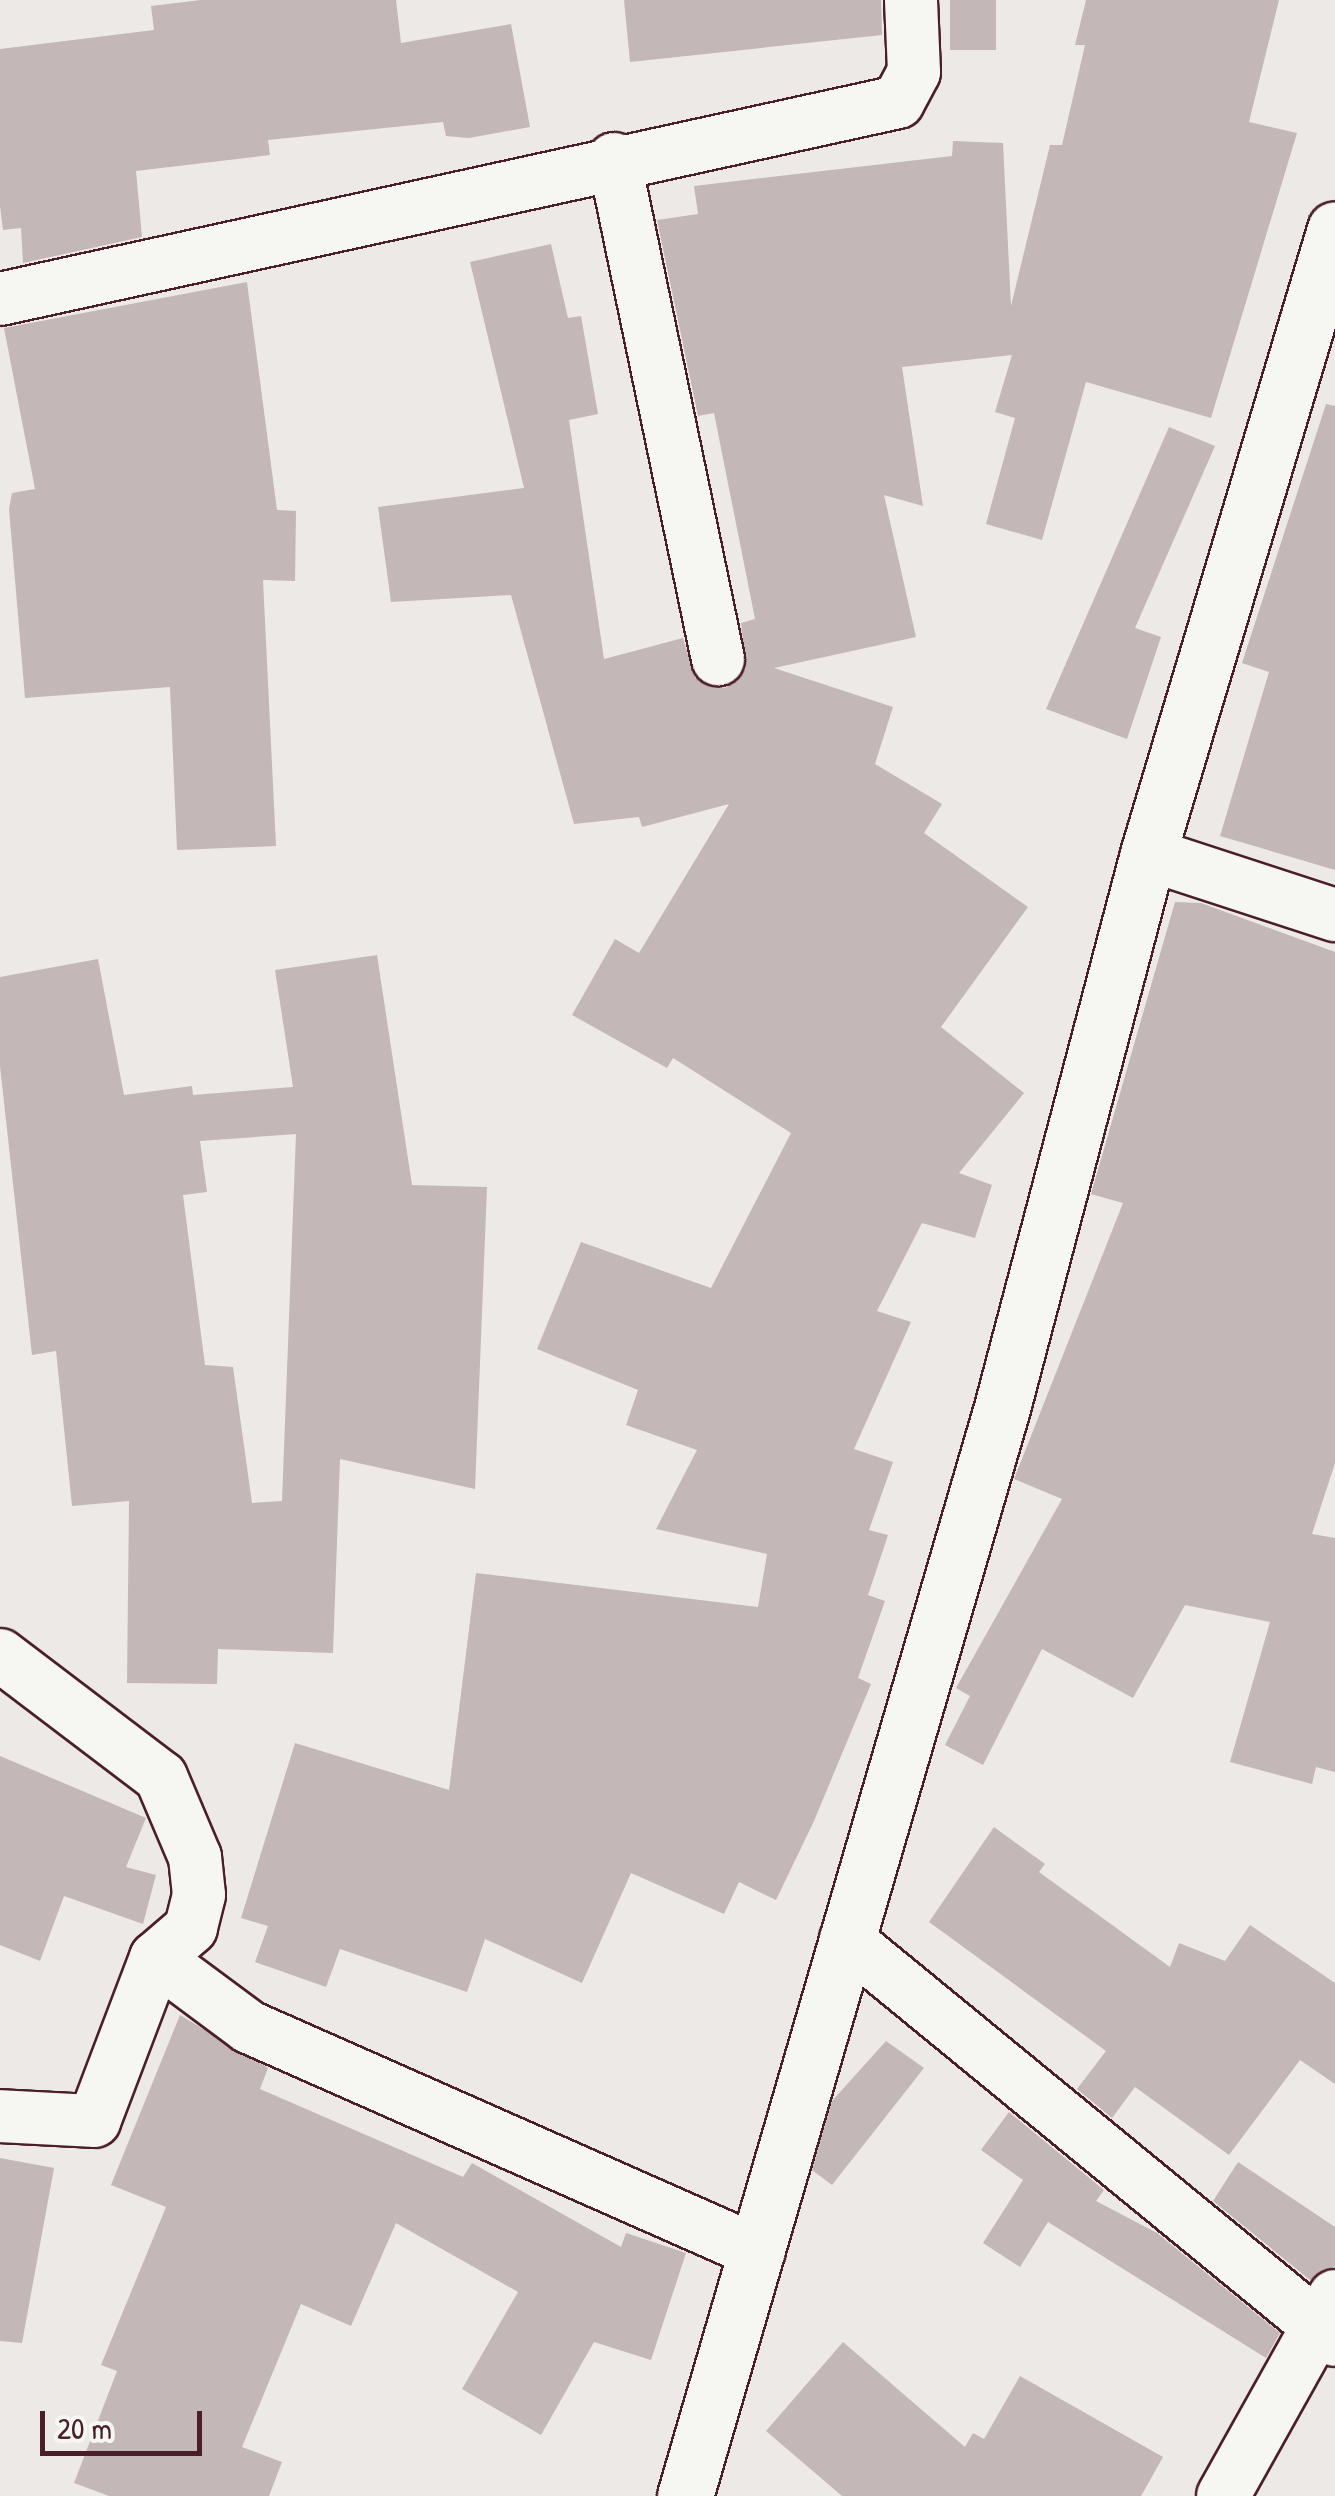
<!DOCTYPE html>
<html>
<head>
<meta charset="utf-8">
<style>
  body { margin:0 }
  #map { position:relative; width:1335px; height:2496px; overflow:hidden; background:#ece9e6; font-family:"Patrick Hand",sans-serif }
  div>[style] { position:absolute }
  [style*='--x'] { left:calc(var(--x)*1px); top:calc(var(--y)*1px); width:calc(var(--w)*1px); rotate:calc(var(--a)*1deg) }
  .building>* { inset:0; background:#c4b7b7; transform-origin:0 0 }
  .roads { filter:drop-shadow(2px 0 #4a1f2b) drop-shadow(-2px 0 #4a1f2b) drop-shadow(0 2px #4a1f2b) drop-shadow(0 -2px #4a1f2b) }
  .minor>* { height:52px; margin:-26px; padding:0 26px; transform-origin:26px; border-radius:26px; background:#f6f6f2 }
  .tertiary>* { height:55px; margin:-27.5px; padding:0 27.5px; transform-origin:27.5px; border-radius:27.5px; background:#f6f6f2 }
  span { translate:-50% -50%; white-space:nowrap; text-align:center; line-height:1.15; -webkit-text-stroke:10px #f6f6f2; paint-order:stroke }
  .scale { position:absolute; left:40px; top:2411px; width:162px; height:45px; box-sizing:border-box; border:5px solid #4a1f2b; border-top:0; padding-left:12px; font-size:30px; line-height:35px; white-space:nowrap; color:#4a1f2b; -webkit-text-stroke:8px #f6f6f2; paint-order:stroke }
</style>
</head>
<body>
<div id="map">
  <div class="building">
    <div style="clip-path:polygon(201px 0,396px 0,401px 43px,511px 24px,530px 127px,469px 138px,446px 136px,443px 122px,268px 140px,270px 155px,136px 171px,142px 237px,23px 263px,21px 228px,3px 230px,0 206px,0 49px,154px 30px,151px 6px)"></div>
    <div style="clip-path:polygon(624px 0,881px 0,882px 35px,630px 62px)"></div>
    <div style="left:950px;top:0;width:46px;height:50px"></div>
    <div style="clip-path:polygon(1086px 0,1279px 0,1249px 122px,1297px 133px,1211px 418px,1086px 382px,1042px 540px,986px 524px,1015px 418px,995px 412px,1012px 355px,902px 367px,923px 506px,884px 495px,916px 637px,774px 668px,893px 707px,875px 764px,942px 804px,924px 833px,1028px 907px,941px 1027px,1024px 1093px,959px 1173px,992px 1185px,975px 1238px,922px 1223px,877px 1311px,911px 1322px,854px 1449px,893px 1462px,869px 1530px,888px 1535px,868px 1595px,885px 1601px,858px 1678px,871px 1684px,814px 1821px,776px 1900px,739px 1882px,724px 1914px,631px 1873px,582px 1983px,485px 1939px,467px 1992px,340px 1949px,326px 1987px,255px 1962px,268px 1926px,241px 1918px,295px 1743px,449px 1790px,476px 1573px,758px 1607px,767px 1554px,656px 1529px,697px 1450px,626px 1425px,638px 1390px,537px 1349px,581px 1242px,711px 1288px,791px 1133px,673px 1058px,667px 1068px,572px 1015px,615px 939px,639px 953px,729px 804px,642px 827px,639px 817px,574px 824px,511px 595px,391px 602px,378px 507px,524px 488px,470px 262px,551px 244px,568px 318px,581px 316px,598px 414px,569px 420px,604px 659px,683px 638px,695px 678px,725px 688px,746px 669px,741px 623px,755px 619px,714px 413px,698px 416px,657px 220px,698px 214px,694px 186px,952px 156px,953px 141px,1003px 143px,1011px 306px,1050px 145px,1062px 145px,1085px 45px,1075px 45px)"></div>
    <div style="clip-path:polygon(247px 282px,277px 510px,296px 511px,295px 581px,263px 580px,276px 846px,177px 850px,170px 687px,25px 698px,9px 509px,12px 493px,35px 489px,4px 328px)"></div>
    <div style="clip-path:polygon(1326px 404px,1335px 406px,1335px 870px,1220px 836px,1269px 672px,1242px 663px)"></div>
    <div style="clip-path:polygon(1169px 427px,1215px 446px,1135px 628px,1161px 637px,1127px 739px,1046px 709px)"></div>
    <div style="clip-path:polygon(1175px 902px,1201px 903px,1335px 952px,1335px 1463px,1312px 1534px,1335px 1538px,1335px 1772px,1316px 1767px,1312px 1784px,1230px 1762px,1270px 1622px,1185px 1605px,1133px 1698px,1042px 1649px,983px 1765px,945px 1745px,970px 1696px,956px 1688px,1062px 1499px,1014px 1479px,1123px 1203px,1091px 1194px)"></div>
    <div style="clip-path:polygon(evenodd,377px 955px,412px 1185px,487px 1187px,475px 1489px,340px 1459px,333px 1653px,218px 1649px,217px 1684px,127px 1683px,129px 1501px,72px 1506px,56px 1351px,32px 1355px,0 1066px,0 977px,98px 959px,124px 1095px,192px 1086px,193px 1095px,293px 1087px,275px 970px,377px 955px,296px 1134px,282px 1501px,252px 1503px,233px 1367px,205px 1365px,183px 1195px,207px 1192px,200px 1141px,296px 1134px)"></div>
    <div style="clip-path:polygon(0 1756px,146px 1818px,126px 1867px,156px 1875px,143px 1924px,64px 1896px,40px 1961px,0 1945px)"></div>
    <div style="clip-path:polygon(994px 1827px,1045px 1864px,1039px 1872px,1170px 1967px,1179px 1943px,1225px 1961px,1250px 1925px,1335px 1983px,1335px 2084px,1300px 2060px,1229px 2155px,1135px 2087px,1112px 2118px,1077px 2089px,1106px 2051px,929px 1922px)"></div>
    <div style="clip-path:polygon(180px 2015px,268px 2068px,260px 2089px,463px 2177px,472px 2163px,621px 2247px,626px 2233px,686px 2253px,651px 2360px,594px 2342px,541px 2435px,462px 2389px,518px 2292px,396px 2223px,351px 2326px,301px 2304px,242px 2447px,282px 2462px,269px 2496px,109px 2496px,74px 2483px,117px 2371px,101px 2365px,166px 2207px,111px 2185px)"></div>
    <div style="clip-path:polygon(886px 2041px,924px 2068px,832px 2185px,812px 2170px,832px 2101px)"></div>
    <div style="clip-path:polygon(1009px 2112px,1104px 2190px,1096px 2201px,1157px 2233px,1280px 2333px,1266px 2358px,1048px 2222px,1020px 2267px,983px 2243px,1023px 2180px,981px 2150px)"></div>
    <div style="clip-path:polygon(0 2158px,54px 2168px,22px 2343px,0 2341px)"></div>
    <div style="clip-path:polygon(1238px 2162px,1335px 2227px,1335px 2266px,1310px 2280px,1213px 2201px)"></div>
    <div style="clip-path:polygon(843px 2342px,965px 2447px,973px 2433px,984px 2439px,1020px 2376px,1163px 2457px,1141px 2496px,842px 2496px,766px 2431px)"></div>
  </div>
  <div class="roads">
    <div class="minor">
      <div style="--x:614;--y:159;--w:511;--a:78.25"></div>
      <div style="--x:0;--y:299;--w:919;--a:-12.37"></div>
      <div style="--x:898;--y:102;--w:34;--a:-62"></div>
      <div style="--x:914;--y:72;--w:72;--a:-92.4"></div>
      <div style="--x:1148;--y:854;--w:197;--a:18.1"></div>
      <div style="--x:0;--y:1655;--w:202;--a:37.2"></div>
      <div style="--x:161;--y:1777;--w:87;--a:67"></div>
      <div style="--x:195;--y:1857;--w:38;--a:84"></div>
      <div style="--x:199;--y:1895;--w:34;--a:104"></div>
      <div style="--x:191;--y:1928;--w:46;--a:139.4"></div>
      <div style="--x:156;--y:1958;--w:174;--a:110.8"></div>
      <div style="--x:94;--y:2121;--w:94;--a:-177"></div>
      <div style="--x:846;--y:1939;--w:632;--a:39.35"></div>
      <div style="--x:156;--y:1958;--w:116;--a:36.6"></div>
      <div style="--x:249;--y:2027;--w:557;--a:23.85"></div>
      <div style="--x:1223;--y:2496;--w:229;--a:-60.8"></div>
    </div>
    <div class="tertiary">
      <div style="--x:685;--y:2496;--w:1137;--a:-73.76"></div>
      <div style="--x:1003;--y:1404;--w:569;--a:-75.23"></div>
      <div style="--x:1148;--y:854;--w:652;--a:-73.34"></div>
    </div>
  </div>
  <div class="scale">20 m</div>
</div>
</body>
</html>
